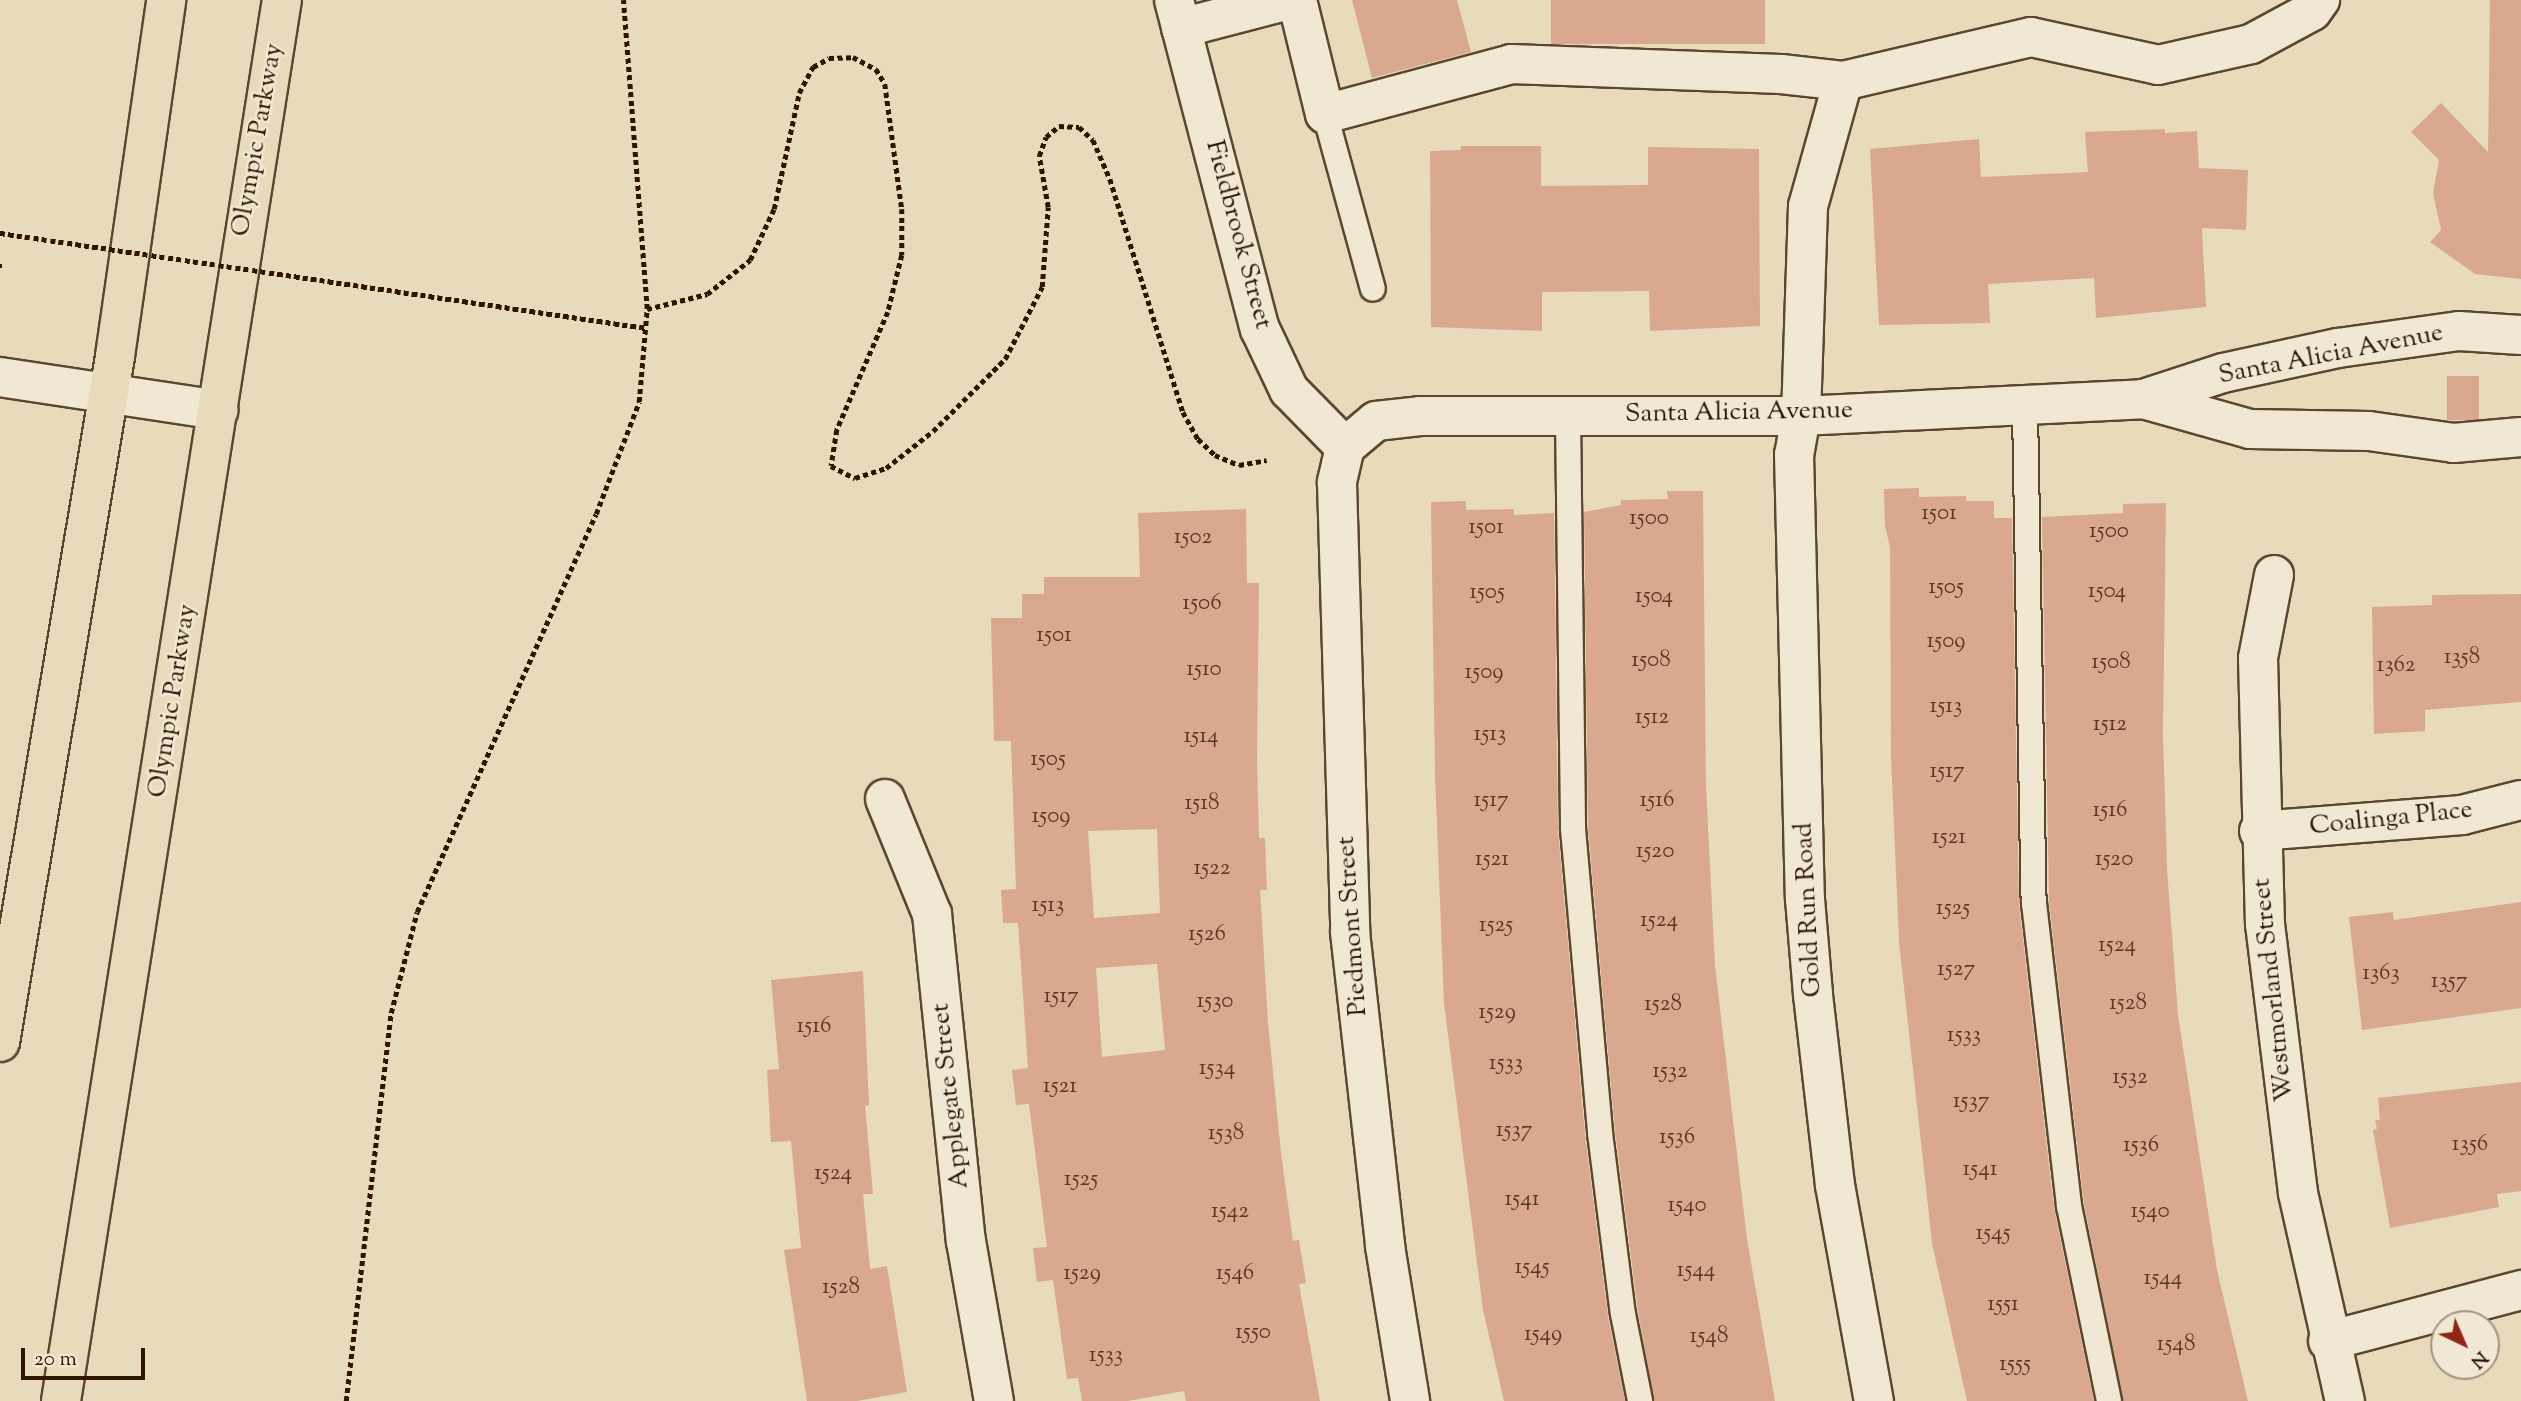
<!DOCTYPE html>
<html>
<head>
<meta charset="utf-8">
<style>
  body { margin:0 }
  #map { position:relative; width:2521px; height:1401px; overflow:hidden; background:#e8dbbb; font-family:"Sorts Mill Goudy",serif }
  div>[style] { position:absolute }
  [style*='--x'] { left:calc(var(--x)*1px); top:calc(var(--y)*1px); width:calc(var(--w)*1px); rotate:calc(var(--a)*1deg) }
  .building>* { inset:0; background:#daa88f; transform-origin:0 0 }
  .path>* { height:4.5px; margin-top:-2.25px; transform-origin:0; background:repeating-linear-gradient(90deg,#2f1400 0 5px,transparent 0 8.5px) }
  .roads { filter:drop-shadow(2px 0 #5d462f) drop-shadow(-2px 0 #5d462f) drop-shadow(0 2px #5d462f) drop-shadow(0 -2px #5d462f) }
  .lane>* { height:24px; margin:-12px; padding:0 12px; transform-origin:12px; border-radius:12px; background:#f0e8d3 }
  .street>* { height:38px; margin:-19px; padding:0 19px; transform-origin:19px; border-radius:19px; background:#f0e8d3 }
  .secondary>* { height:38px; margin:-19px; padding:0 19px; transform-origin:19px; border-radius:19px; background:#f0e8d3 }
  .primary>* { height:38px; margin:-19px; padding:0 19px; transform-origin:19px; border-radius:19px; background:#e8dbbb }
  .path-bridge>* { height:4.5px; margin-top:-2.25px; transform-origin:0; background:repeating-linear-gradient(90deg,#2f1400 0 5px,transparent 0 8.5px) }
  span { translate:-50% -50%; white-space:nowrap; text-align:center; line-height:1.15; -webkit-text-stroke:5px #f0e8d3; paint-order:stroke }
  .number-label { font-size:23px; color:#5a3924 }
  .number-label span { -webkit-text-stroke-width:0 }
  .street-label { font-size:26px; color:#2f1400 }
  .north { position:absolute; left:2430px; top:1310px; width:70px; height:70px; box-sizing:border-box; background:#f0e8d3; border:2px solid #a3937f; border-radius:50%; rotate:136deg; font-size:19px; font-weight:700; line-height:28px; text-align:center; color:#2f1400 }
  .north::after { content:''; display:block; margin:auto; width:24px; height:32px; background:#8f2418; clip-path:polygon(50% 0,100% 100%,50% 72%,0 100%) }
  .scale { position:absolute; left:21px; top:1348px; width:124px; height:32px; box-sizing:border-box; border:4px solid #2f1400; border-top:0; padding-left:9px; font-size:21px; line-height:24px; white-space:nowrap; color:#2f1400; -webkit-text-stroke:5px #f0e8d3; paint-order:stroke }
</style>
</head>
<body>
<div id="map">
  <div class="building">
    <div style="clip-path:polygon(1352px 0,1457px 0,1471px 52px,1372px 78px)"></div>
    <div style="left:1551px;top:0;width:214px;height:44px"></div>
    <div style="clip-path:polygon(2490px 0,2521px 0,2521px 279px,2475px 274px,2430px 242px,2441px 230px,2433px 193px,2439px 160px,2411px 132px,2441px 103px,2488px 152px)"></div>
    <div style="clip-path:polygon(2165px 129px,2165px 133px,2197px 131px,2199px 168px,2248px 170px,2246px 230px,2202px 228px,2206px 307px,2096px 318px,2094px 278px,1988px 284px,1990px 323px,1879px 325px,1870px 149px,1979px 139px,1981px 177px,2088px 172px,2085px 132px)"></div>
    <div style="clip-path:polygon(1461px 146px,1541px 146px,1541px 186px,1648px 185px,1648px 147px,1759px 149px,1760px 326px,1650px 331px,1649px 291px,1542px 292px,1542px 331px,1431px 327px,1430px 151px,1461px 150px)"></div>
    <div style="left:2447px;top:376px;width:32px;height:44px"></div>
    <div style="clip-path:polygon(1919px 488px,1919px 497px,1966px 496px,1966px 501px,1994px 501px,1994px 518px,2012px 518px,2019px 905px,2054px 1208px,2094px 1401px,1967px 1401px,1932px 1243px,1899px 942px,1891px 757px,1890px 547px,1885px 526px,1884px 489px)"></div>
    <div style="clip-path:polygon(1667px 491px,1703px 491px,1706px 786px,1715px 966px,1747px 1239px,1775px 1401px,1654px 1401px,1638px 1312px,1615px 1131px,1588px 828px,1584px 512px,1621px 505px,1621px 500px,1668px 499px)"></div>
    <div style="clip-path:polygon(1466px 501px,1466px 510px,1514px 509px,1514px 515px,1554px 513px,1558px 830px,1585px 1135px,1608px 1316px,1625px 1401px,1504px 1401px,1483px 1310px,1444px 1003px,1435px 775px,1431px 502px)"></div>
    <div style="clip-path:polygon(2166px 503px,2163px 734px,2167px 869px,2178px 1015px,2217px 1270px,2248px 1401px,2123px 1401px,2084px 1204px,2049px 902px,2042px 517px,2123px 513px,2123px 504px)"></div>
    <div style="clip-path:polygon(evenodd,1246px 509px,1247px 583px,1259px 583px,1257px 759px,1259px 838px,1265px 838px,1267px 890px,1260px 890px,1268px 1022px,1281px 1153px,1293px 1241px,1299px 1240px,1306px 1283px,1299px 1284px,1320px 1401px,1186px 1401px,1184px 1391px,1128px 1401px,1082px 1401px,1078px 1378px,1067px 1379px,1053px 1280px,1037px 1282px,1033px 1248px,1047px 1247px,1029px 1104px,1016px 1105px,1012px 1070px,1028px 1068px,1018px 923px,1003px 923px,1001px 890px,1016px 889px,1011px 741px,994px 741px,991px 618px,1022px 618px,1022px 594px,1044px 594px,1044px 577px,1140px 577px,1138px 513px,1246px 509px,1157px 829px,1160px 913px,1094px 918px,1088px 831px,1157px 829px,1246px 509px,1157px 964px,1165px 1050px,1102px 1057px,1096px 968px,1157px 964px)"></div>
    <div style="clip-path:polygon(2521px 594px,2521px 702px,2425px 710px,2425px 731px,2374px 734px,2372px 607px,2432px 605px,2432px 595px)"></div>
    <div style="clip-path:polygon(2521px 902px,2521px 1008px,2362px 1030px,2349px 917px,2393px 912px,2394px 920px)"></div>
    <div style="clip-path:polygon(863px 971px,869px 1105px,865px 1106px,873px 1194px,863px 1194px,870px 1269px,887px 1266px,907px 1392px,857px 1401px,807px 1401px,784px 1250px,801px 1248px,791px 1141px,771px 1142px,767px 1070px,779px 1069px,771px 980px)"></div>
    <div style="clip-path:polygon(2521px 1082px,2521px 1191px,2497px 1194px,2499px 1207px,2390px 1228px,2373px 1130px,2377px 1129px,2375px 1120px,2380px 1120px,2378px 1098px)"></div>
  </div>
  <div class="path">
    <div style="--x:0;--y:266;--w:2;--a:0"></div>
    <div style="--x:647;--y:309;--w:62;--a:-14"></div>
    <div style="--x:707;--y:294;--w:55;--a:-38.3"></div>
    <div style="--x:750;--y:260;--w:56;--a:-64.8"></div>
    <div style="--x:774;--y:209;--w:119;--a:-77.8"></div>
    <div style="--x:799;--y:93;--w:30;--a:-62"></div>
    <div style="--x:813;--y:67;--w:18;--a:-29"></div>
    <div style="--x:829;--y:58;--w:24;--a:-2"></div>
    <div style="--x:853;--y:57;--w:26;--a:28"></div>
    <div style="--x:876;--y:69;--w:17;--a:59"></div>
    <div style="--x:885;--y:84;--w:126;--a:82.3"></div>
    <div style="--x:902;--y:209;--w:46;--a:90"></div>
    <div style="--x:902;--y:255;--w:59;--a:103.8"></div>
    <div style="--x:888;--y:312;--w:129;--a:113.4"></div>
    <div style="--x:837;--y:430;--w:36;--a:99"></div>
    <div style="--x:831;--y:466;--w:27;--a:27"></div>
    <div style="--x:855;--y:478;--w:33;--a:-18"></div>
    <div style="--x:886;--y:468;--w:60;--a:-38.2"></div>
    <div style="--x:933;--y:431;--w:102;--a:-45"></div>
    <div style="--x:1005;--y:359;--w:81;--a:-62.8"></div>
    <div style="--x:1042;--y:287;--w:80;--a:-85.7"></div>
    <div style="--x:1048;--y:207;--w:52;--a:-100"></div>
    <div style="--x:1039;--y:156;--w:20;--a:-70"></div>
    <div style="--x:1046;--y:137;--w:17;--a:-40"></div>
    <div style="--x:1059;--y:126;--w:20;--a:3"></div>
    <div style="--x:1079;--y:127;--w:19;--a:43"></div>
    <div style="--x:1093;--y:140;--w:43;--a:66.4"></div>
    <div style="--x:1110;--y:179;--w:244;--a:72.6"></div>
    <div style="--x:1183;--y:412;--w:31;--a:61"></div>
    <div style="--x:1198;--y:439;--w:23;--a:43"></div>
    <div style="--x:1215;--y:455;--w:26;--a:23"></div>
    <div style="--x:1239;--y:465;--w:28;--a:-10"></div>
    <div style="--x:346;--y:1401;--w:391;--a:-83.4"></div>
    <div style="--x:391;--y:1013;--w:104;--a:-75.6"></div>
    <div style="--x:417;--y:912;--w:436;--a:-65.8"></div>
    <div style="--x:596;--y:514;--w:120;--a:-69"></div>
    <div style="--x:639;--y:402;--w:93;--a:-85.1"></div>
    <div style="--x:647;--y:309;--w:310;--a:-94.4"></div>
  </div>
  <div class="roads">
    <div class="lane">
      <div style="--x:1325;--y:114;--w:181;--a:74.7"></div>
      <div style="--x:2025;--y:408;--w:495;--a:89"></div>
      <div style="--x:2034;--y:903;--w:305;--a:83.4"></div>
      <div style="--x:2069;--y:1206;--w:199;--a:78.4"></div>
      <div style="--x:1568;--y:415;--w:414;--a:89.3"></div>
      <div style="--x:1573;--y:829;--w:305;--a:84.9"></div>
      <div style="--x:1600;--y:1133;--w:182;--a:82.8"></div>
      <div style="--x:1623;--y:1314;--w:89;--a:78.9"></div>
    </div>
    <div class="street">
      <div style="--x:1174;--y:0;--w:340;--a:75.4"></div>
      <div style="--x:1260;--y:329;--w:68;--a:64.6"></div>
      <div style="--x:1289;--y:390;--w:80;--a:45.5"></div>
      <div style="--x:1297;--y:0;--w:117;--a:76.2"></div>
      <div style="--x:1325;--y:114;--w:193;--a:-15"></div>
      <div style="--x:1511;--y:64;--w:270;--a:2.1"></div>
      <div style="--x:1781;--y:74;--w:62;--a:6.4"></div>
      <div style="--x:1843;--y:81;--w:193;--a:-13.2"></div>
      <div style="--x:2031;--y:37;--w:130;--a:12.4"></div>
      <div style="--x:2158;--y:65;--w:95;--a:-12.7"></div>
      <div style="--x:2251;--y:44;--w:69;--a:-28.4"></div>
      <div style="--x:2312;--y:11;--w:14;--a:-54"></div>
      <div style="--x:1181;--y:28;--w:112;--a:-14.5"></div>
      <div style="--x:1843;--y:81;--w:130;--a:105.6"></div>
      <div style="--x:1808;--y:206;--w:210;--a:91.9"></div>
      <div style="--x:1801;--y:416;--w:39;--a:100"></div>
      <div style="--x:1794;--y:454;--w:445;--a:88.6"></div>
      <div style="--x:1805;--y:899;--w:96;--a:85.2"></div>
      <div style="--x:1813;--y:995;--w:191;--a:83.4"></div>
      <div style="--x:1835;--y:1185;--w:219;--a:79.8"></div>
      <div style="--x:2143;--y:399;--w:111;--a:15.7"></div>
      <div style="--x:2250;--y:429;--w:119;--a:1"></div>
      <div style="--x:2369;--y:431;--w:86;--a:8"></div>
      <div style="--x:2454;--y:443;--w:67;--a:-5.1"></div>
      <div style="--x:1345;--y:447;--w:40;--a:-40"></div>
      <div style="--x:1376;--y:421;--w:44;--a:-6.5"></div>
      <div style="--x:1420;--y:416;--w:381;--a:0"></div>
      <div style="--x:1801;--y:416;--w:342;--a:-2.8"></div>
      <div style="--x:2143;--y:399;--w:84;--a:-18"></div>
      <div style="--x:2223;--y:373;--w:118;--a:-12.3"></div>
      <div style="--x:2338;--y:348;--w:122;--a:-8"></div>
      <div style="--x:2459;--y:331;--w:62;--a:3.7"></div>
      <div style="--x:1345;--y:447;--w:37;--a:103"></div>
      <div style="--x:1337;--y:483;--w:449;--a:88.3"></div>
      <div style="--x:1350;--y:932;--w:316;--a:83.6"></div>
      <div style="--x:1385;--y:1246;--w:157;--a:80.8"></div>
      <div style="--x:2274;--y:575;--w:85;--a:100.9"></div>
      <div style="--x:2258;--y:658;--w:266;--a:88.5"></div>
      <div style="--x:2265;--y:924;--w:271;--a:83"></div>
      <div style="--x:2298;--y:1193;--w:213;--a:77.3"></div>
      <div style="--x:885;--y:799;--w:124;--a:67.8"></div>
      <div style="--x:932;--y:914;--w:329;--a:84.1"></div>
      <div style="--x:966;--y:1241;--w:162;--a:80.1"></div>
      <div style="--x:2259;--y:831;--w:204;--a:-4.5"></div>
      <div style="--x:2462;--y:815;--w:61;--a:-14.3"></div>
      <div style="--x:2328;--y:1341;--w:200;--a:-14.8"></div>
    </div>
    <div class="secondary">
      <div style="--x:0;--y:377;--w:221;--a:8.6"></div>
    </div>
    <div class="primary">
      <div style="--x:0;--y:1042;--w:696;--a:-80.48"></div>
      <div style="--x:115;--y:356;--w:360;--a:-81.8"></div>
      <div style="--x:61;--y:1401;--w:1418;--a:-81.04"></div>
    </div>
  </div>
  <div class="path-bridge">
    <div style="--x:0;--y:233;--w:653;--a:8.37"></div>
  </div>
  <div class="number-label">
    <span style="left:1939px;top:514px">1501</span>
    <span style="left:1649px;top:519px">1500</span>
    <span style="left:1486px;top:528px">1501</span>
    <span style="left:2109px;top:532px">1500</span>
    <span style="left:1193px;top:538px">1502</span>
    <span style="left:1946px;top:588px">1505</span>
    <span style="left:2107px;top:592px">1504</span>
    <span style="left:1487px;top:593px">1505</span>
    <span style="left:1654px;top:597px">1504</span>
    <span style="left:1202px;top:604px">1506</span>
    <span style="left:1054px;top:636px">1501</span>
    <span style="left:1946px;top:642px">1509</span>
    <span style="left:2462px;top:658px">1358</span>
    <span style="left:1651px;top:661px">1508</span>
    <span style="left:2111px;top:663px">1508</span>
    <span style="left:2396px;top:666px">1362</span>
    <span style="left:1204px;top:670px">1510</span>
    <span style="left:1484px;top:673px">1509</span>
    <span style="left:1946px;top:707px">1513</span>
    <span style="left:1652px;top:718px">1512</span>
    <span style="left:2110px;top:725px">1512</span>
    <span style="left:1490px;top:735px">1513</span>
    <span style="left:1201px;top:737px">1514</span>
    <span style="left:1048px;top:760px">1505</span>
    <span style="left:1947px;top:772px">1517</span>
    <span style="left:1491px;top:801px">1517</span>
    <span style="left:1657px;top:801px">1516</span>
    <span style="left:1202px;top:804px">1518</span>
    <span style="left:2110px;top:811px">1516</span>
    <span style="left:1051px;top:817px">1509</span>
    <span style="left:1949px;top:838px">1521</span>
    <span style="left:1655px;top:852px">1520</span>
    <span style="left:1492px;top:860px">1521</span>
    <span style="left:2114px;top:860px">1520</span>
    <span style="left:1212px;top:869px">1522</span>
    <span style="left:1048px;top:906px">1513</span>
    <span style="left:1953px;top:909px">1525</span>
    <span style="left:1659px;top:921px">1524</span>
    <span style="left:1496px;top:926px">1525</span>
    <span style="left:1207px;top:935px">1526</span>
    <span style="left:2117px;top:946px">1524</span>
    <span style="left:1956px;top:970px">1527</span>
    <span style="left:2381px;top:974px">1363</span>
    <span style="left:2449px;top:982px">1357</span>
    <span style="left:1061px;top:997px">1517</span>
    <span style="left:1215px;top:1002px">1530</span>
    <span style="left:2128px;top:1004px">1528</span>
    <span style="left:1663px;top:1005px">1528</span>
    <span style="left:1497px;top:1013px">1529</span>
    <span style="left:814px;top:1027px">1516</span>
    <span style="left:1964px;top:1036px">1533</span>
    <span style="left:1506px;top:1064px">1533</span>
    <span style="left:1217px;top:1069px">1534</span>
    <span style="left:1670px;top:1072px">1532</span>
    <span style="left:2130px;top:1078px">1532</span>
    <span style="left:1060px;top:1087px">1521</span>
    <span style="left:1971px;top:1102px">1537</span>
    <span style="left:1514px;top:1131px">1537</span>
    <span style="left:1226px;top:1134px">1538</span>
    <span style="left:1677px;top:1138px">1536</span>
    <span style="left:2470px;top:1145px">1356</span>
    <span style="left:2141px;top:1146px">1536</span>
    <span style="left:1980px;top:1170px">1541</span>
    <span style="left:833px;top:1174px">1524</span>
    <span style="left:1081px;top:1180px">1525</span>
    <span style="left:1522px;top:1200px">1541</span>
    <span style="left:1687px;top:1206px">1540</span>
    <span style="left:1230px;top:1212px">1542</span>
    <span style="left:2150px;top:1212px">1540</span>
    <span style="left:1993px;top:1234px">1545</span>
    <span style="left:1532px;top:1268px">1545</span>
    <span style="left:1696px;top:1271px">1544</span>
    <span style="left:1082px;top:1274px">1529</span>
    <span style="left:1235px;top:1274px">1546</span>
    <span style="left:2163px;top:1279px">1544</span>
    <span style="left:841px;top:1288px">1528</span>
    <span style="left:2003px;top:1305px">1551</span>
    <span style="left:1253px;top:1333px">1550</span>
    <span style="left:1543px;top:1335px">1549</span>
    <span style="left:1709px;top:1337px">1548</span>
    <span style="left:2176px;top:1345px">1548</span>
    <span style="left:1106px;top:1356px">1533</span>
    <span style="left:2015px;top:1365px">1555</span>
  </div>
  <div class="street-label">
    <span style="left:258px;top:140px;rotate:-80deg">Olympic Parkway</span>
    <span style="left:1238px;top:235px;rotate:75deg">Fieldbrook Street</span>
    <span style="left:2331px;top:355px;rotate:-11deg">Santa Alicia Avenue</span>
    <span style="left:1739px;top:413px;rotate:-1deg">Santa Alicia Avenue</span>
    <span style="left:173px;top:701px;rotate:-81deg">Olympic Parkway</span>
    <span style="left:2391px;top:819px;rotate:-6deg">Coalinga Place</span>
    <span style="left:1809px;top:910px;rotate:-93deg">Gold Run Road</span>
    <span style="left:1353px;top:926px;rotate:-94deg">Piedmont Street</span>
    <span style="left:2274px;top:990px;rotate:-96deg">Westmorland Street</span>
    <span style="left:951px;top:1096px;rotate:-96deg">Applegate Street</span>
  </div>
  <div class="north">N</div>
  <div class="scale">20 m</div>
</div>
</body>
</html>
